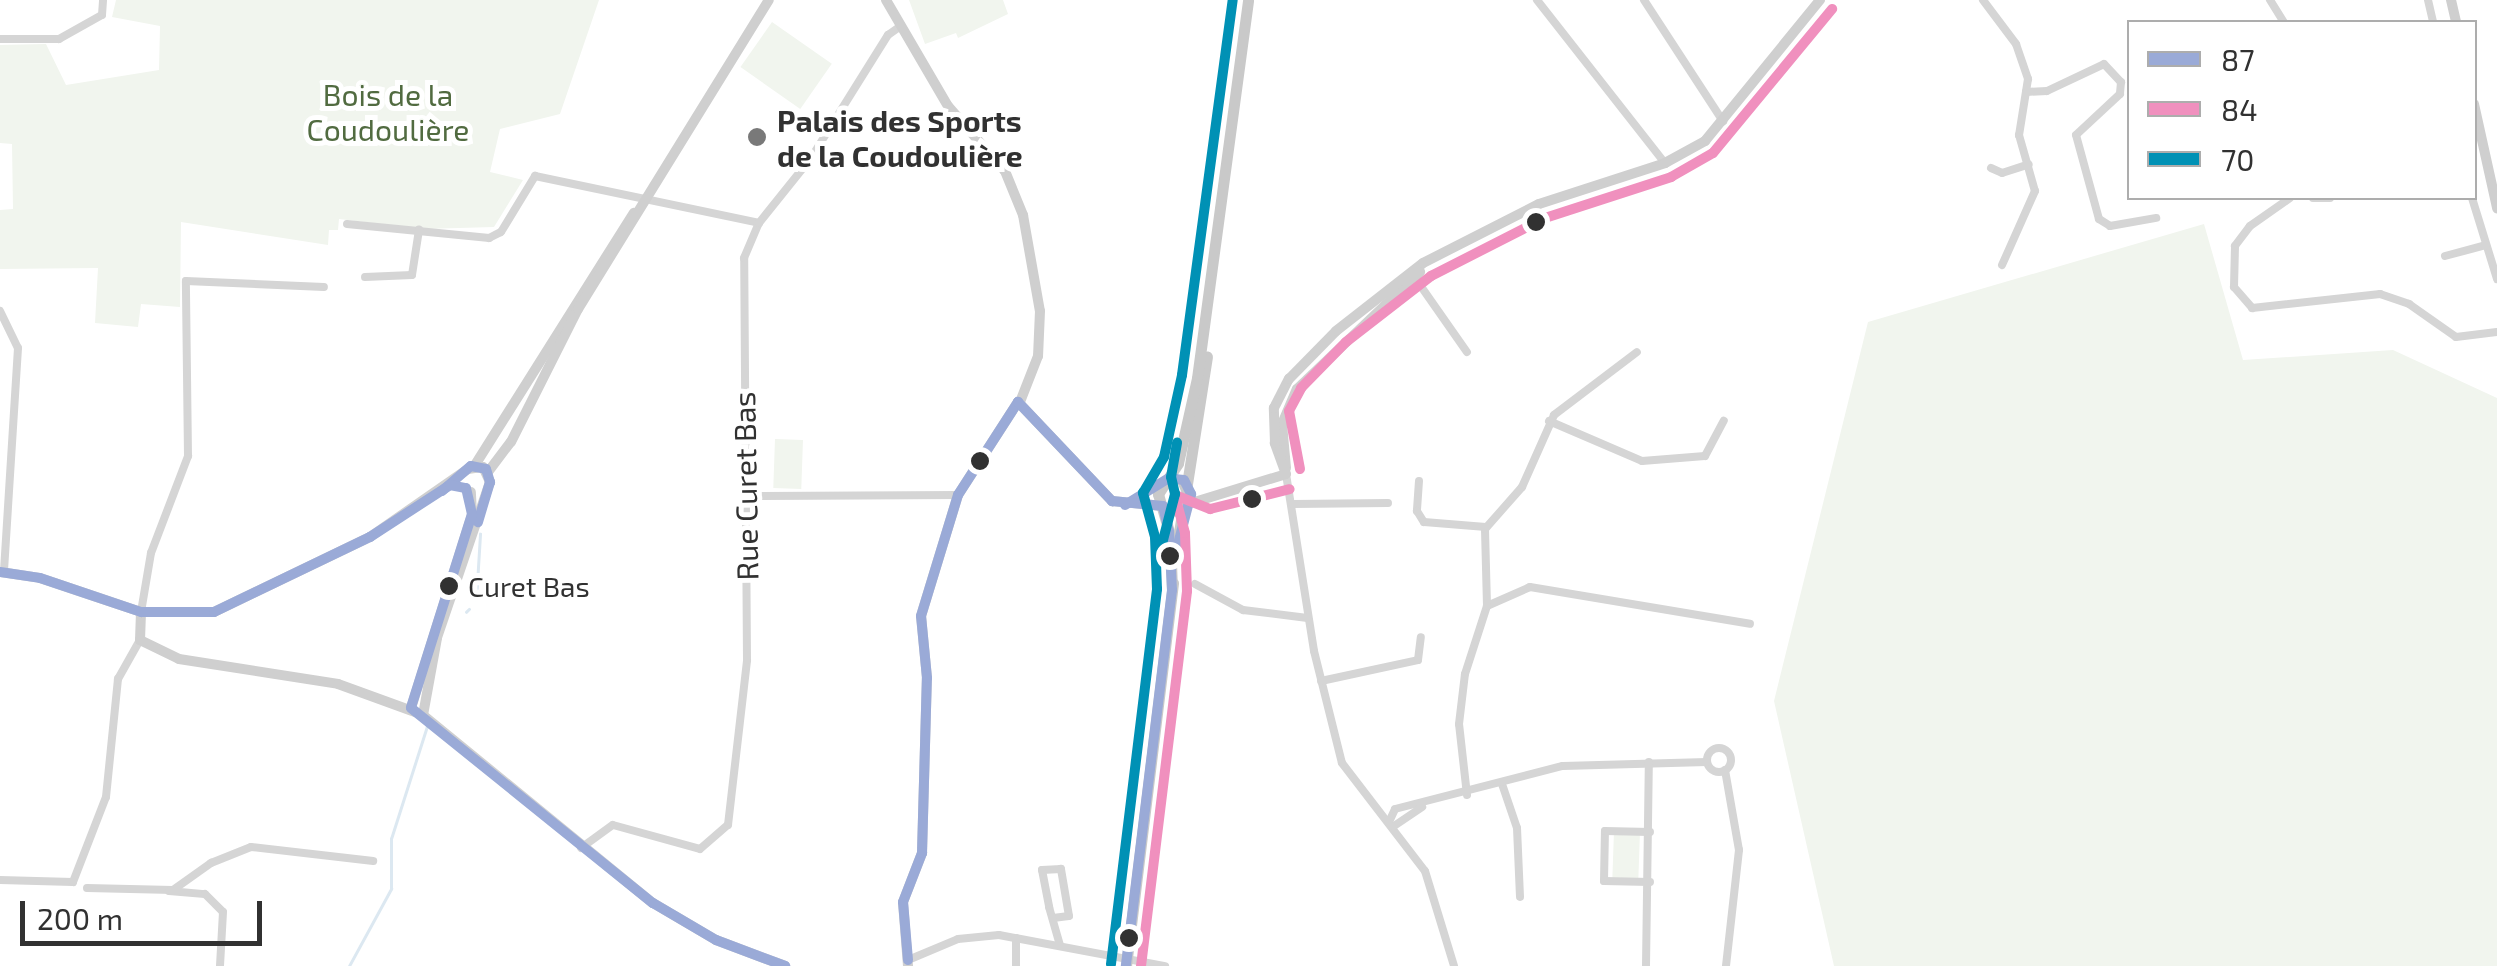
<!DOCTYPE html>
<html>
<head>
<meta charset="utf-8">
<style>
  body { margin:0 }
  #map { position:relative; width:2497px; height:966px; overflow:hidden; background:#fff; font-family:"Exo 2",sans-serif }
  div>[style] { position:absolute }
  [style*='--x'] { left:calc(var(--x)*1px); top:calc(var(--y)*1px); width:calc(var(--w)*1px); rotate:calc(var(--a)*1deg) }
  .green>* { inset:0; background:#f1f5ee; transform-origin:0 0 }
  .stream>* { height:2.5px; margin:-1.25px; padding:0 1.25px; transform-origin:1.25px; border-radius:1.25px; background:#dce8f1 }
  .street>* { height:8px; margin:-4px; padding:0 4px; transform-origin:4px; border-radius:4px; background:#d5d5d5 }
  .street>.ring { margin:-4px; padding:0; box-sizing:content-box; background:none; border:8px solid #d5d5d5; border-radius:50% }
  .secondary>* { height:10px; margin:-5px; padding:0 5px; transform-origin:5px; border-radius:5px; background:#cfcfcf }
  .primary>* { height:11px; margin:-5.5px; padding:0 5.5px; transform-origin:5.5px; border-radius:5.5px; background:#c9c9c9 }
  .bus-1>* { height:10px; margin:-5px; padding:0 5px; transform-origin:5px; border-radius:5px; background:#9aaad7 }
  .bus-2>* { height:10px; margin:-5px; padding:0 5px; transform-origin:5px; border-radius:5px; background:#f090be }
  .bus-3>* { height:10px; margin:-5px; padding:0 5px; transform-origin:5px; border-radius:5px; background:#0091b5 }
  .dots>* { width:28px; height:28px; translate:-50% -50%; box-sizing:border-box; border:5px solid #fff; border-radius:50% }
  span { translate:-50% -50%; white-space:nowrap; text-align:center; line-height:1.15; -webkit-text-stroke:10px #fff; paint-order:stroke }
  .bus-label { font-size:28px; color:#313131 }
  .left { translate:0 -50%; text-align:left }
  .park-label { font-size:30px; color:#516b40 }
  .poi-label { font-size:30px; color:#313131; font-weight:700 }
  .street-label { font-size:30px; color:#313131 }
  .legend { position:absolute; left:2127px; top:20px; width:350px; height:180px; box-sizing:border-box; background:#fff; border:2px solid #adadad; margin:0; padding:12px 18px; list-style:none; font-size:30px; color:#313131 }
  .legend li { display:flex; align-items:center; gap:20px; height:50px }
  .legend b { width:50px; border:2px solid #adadad }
  .scale { position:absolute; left:20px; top:901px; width:242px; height:45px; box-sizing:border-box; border:5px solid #313131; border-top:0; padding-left:12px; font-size:30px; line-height:35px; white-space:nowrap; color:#313131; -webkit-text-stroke:8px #fff; paint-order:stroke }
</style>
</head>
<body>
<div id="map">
  <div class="green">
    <div style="clip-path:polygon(116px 0,599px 0,560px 114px,500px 129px,490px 172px,523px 180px,494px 227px,424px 229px,339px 219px,338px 230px,329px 230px,328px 245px,181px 222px,180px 307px,141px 304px,138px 327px,95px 323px,98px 268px,0 269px,0 210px,13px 209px,12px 144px,0 143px,0 45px,46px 44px,66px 85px,159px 70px,160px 26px,112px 17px)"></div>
    <div style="clip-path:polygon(909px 0,1003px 0,1008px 14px,958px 38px,956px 33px,925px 44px)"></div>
    <div style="left:772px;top:22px;width:73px;height:55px;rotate:35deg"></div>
    <div style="clip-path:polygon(2204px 224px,2243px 360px,2393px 350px,2497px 398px,2497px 966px,1834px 966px,1774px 701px,1868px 322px)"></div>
    <div style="left:775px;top:439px;width:28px;height:49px;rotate:2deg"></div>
    <div style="left:1614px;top:831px;width:26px;height:50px;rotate:2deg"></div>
  </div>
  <div class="stream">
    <div style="--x:476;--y:600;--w:66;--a:-86.5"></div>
    <div style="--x:466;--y:612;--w:4;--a:-45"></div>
    <div style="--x:349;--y:966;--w:88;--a:-61.4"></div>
    <div style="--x:391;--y:889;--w:50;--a:-90"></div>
    <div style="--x:391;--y:839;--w:119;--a:-72.3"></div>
  </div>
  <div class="street">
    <div style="--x:1537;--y:0;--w:207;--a:51.9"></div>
    <div style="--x:1644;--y:0;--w:145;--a:56.9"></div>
    <div style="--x:1983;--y:0;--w:55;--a:53.1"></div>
    <div style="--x:2016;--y:44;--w:37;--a:71"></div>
    <div style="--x:2028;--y:79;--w:57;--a:99.1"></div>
    <div style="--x:2019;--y:135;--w:58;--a:74.1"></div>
    <div style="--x:2035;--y:191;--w:81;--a:114"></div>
    <div style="--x:2270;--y:0;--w:26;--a:58"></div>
    <div style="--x:2428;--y:0;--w:23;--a:77"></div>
    <div style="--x:0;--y:39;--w:59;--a:0"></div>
    <div style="--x:59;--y:39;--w:49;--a:-29.2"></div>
    <div style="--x:102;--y:15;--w:15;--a:-86"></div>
    <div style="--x:2026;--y:92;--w:21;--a:-3"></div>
    <div style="--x:2047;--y:91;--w:63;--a:-25.3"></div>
    <div style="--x:2104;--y:64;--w:25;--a:47"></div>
    <div style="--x:2121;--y:82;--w:12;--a:95"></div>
    <div style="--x:2120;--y:94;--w:60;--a:137"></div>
    <div style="--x:2076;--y:135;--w:87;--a:74.7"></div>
    <div style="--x:2099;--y:219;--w:13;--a:32"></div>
    <div style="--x:2110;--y:226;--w:47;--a:-9.9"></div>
    <div style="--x:1991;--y:168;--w:12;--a:24"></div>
    <div style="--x:2002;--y:173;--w:28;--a:-18"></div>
    <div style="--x:2290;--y:198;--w:49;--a:145"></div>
    <div style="--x:2250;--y:226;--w:25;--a:127"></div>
    <div style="--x:2235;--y:246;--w:41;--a:91.4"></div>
    <div style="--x:2234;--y:287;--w:28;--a:49"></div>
    <div style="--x:2252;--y:308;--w:129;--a:-6.2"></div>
    <div style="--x:2380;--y:294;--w:31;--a:19"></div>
    <div style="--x:2409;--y:304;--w:57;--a:35.1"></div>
    <div style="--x:2456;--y:337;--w:41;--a:-7"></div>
    <div style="--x:2313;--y:198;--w:17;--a:0"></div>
    <div style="--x:2472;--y:198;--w:85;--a:72.8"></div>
    <div style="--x:347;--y:224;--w:143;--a:5.6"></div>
    <div style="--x:489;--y:238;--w:13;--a:-27"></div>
    <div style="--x:501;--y:232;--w:66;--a:-58.7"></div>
    <div style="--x:535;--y:176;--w:229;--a:11.8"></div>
    <div style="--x:2445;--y:256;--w:42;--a:-15"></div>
    <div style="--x:1413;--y:275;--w:94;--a:55"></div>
    <div style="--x:365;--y:277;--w:47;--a:-2.4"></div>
    <div style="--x:412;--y:275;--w:46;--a:-81.2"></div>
    <div style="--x:0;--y:311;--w:41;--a:64.1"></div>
    <div style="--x:18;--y:348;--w:225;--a:93.6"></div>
    <div style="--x:1549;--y:421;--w:101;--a:23.3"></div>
    <div style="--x:1642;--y:461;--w:63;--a:-4.5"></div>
    <div style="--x:1705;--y:456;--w:40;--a:-62"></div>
    <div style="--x:1286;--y:474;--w:179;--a:81"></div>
    <div style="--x:1314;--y:651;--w:115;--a:76"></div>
    <div style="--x:1342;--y:763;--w:136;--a:52.5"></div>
    <div style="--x:1425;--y:871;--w:99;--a:73"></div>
    <div style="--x:1419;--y:481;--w:30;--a:94"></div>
    <div style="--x:1417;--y:511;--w:13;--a:58"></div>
    <div style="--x:1424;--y:522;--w:62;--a:4.6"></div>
    <div style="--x:745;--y:496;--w:213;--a:-0.3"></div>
    <div style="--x:1293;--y:504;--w:95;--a:-0.6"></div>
    <div style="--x:1195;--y:584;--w:55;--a:28.4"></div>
    <div style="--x:1243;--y:610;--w:65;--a:7"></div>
    <div style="--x:1487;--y:606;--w:47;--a:-23.8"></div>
    <div style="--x:1530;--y:587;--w:223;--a:9.5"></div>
    <div style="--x:141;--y:612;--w:60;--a:-80.4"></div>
    <div style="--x:151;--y:553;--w:104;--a:-69.1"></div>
    <div style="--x:188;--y:456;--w:175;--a:-90.7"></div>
    <div style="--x:186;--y:281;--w:138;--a:2.5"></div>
    <div style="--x:1321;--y:681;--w:99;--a:-12.2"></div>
    <div style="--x:1418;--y:660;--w:23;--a:-83"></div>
    <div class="ring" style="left:1707px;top:748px;width:16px;height:16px"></div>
    <div style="--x:1725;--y:770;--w:81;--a:80.1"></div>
    <div style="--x:1739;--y:850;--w:117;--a:96.4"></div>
    <div style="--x:1502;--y:784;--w:46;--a:71.2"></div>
    <div style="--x:1517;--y:828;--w:69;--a:87.5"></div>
    <div style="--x:1467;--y:795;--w:71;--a:-96.4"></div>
    <div style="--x:1459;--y:724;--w:50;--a:-83.2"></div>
    <div style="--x:1465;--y:674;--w:71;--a:-72.1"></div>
    <div style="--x:1487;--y:606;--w:77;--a:-91.5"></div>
    <div style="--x:1485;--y:529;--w:56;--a:-48.6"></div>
    <div style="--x:1522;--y:487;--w:79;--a:-66"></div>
    <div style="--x:1554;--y:415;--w:104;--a:-37.2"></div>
    <div style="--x:1389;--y:822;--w:14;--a:-65"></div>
    <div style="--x:1395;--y:809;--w:173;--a:-14.4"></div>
    <div style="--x:1563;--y:766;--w:144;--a:-1.6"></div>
    <div style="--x:1394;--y:826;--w:34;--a:-34"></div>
    <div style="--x:581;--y:848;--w:39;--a:-36"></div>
    <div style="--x:613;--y:825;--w:90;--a:15.4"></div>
    <div style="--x:700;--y:849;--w:37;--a:-41"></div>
    <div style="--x:728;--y:825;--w:166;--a:-83.4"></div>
    <div style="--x:747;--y:660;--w:402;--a:-90.4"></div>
    <div style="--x:744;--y:258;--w:38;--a:-67"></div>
    <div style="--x:759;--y:223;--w:83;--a:-51.3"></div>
    <div style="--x:811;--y:158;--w:145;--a:-58"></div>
    <div style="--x:888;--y:35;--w:16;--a:-35"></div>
    <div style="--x:0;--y:880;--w:73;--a:1.6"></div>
    <div style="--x:73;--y:882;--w:91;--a:-68.8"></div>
    <div style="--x:106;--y:797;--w:119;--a:-84.2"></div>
    <div style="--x:118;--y:679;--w:45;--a:-60.6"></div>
    <div style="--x:1650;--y:882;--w:46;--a:-178.8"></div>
    <div style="--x:1604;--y:881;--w:50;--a:-88.9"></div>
    <div style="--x:1605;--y:831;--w:45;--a:1.3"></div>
    <div style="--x:87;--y:888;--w:86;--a:1.3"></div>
    <div style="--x:173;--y:890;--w:47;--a:-35.4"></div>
    <div style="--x:211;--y:863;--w:43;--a:-21.8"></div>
    <div style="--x:251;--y:847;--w:123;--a:6.5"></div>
    <div style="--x:169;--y:891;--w:36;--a:5"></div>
    <div style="--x:205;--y:894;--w:25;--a:45"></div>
    <div style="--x:223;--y:912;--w:54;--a:93.2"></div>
    <div style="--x:1053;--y:918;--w:16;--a:-7"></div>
    <div style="--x:1069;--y:916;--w:48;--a:-99.7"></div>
    <div style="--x:1061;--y:869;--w:19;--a:177"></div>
    <div style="--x:1042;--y:870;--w:38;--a:79"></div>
    <div style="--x:1049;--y:907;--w:40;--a:74"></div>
    <div style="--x:908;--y:960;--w:54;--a:-22.8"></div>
    <div style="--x:958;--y:939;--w:41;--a:-5.6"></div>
    <div style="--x:999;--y:935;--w:169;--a:10.6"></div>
    <div style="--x:1016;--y:966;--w:28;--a:-90"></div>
    <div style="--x:1646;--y:966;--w:204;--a:-89.2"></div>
  </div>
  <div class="secondary">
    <div style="--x:886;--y:0;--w:123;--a:59.7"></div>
    <div style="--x:948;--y:106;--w:86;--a:48.8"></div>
    <div style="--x:1005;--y:171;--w:48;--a:67.8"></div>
    <div style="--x:1023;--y:215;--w:97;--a:80"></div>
    <div style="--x:1040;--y:311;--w:45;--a:92.5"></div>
    <div style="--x:1038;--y:356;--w:49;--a:111.4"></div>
    <div style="--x:2451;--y:0;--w:23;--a:77"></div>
    <div style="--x:2474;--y:104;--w:107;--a:77.5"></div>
    <div style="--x:475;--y:465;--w:298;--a:-57.8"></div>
    <div style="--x:1286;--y:468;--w:44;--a:-95.2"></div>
    <div style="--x:1282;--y:424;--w:38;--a:-67"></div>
    <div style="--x:1297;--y:389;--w:170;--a:-43.6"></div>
    <div style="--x:488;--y:472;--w:38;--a:-53"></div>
    <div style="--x:511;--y:442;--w:149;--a:-63.3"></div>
    <div style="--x:578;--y:309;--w:363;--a:-58.3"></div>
    <div style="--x:1286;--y:474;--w:33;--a:-110"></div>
    <div style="--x:1275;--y:443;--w:35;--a:-92"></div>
    <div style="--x:1274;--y:408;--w:33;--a:-63"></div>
    <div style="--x:1289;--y:379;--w:67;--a:-45.6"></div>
    <div style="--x:1336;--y:331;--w:110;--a:-38"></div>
    <div style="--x:1423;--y:263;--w:130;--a:-27"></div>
    <div style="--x:1539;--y:204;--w:133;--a:-18"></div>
    <div style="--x:1665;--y:163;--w:46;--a:-28.8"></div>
    <div style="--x:1705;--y:141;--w:182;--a:-50.8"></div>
    <div style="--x:1188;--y:504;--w:102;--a:-17"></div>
    <div style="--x:0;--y:572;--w:40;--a:8.5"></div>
    <div style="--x:40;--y:578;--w:107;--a:18.6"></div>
    <div style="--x:141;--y:612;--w:73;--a:0"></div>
    <div style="--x:214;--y:612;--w:173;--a:-25.7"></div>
    <div style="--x:370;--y:537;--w:119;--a:-34.8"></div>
    <div style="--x:468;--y:469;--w:15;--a:-8"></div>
    <div style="--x:483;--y:467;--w:17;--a:65"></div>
    <div style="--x:490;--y:482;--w:165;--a:108.8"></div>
    <div style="--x:437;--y:638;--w:78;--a:100.3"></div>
    <div style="--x:141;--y:612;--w:28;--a:92"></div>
    <div style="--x:140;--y:640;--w:43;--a:26"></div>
    <div style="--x:179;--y:659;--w:161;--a:8.9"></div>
    <div style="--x:338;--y:684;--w:90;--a:20"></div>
    <div style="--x:423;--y:715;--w:297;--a:39.3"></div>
    <div style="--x:653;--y:903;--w:73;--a:30.4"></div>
    <div style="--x:716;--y:940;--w:74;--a:20.6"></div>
    <div style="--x:411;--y:708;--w:203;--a:-72.5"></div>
    <div style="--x:472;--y:514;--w:22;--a:-93"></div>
    <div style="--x:908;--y:966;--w:64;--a:-94.5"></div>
    <div style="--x:903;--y:902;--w:53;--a:-68.8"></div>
    <div style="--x:922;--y:853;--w:175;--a:-88.4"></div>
    <div style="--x:927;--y:678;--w:62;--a:-95.5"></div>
    <div style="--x:921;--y:616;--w:127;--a:-73"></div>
    <div style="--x:958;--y:495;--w:111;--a:-57.2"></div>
    <div style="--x:1018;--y:402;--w:137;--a:46.5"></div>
    <div style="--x:1112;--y:501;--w:51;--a:5.6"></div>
  </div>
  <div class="primary">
    <div style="--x:1187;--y:484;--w:129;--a:-81.1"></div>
    <div style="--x:1176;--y:511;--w:18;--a:-41"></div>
    <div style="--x:1190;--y:499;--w:21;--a:-113"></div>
    <div style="--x:1177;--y:545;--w:37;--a:-81"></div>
    <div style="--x:1172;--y:590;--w:55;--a:-92.1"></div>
    <div style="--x:1170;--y:535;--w:43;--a:-106.3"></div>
    <div style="--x:1158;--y:494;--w:37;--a:-57"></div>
    <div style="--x:1178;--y:463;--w:87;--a:-77.4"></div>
    <div style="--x:1197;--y:378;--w:381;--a:-82.3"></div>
    <div style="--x:1126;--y:966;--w:386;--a:-83"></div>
  </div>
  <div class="bus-1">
    <div style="--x:442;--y:491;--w:38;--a:-41"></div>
    <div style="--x:471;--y:466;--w:15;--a:11"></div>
    <div style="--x:486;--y:469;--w:14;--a:73"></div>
    <div style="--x:490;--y:482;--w:42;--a:106.7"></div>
    <div style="--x:1125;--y:505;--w:52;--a:-31.5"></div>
    <div style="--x:1169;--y:478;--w:15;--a:8"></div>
    <div style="--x:1184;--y:480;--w:16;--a:63"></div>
    <div style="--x:1191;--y:494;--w:56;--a:104.5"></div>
    <div style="--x:0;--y:572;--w:40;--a:8.5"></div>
    <div style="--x:40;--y:578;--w:107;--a:18.6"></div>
    <div style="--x:141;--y:612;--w:73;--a:0"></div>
    <div style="--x:214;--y:612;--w:173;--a:-25.7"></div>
    <div style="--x:370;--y:537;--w:95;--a:-33"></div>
    <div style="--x:450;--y:485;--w:16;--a:11"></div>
    <div style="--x:466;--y:488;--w:27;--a:77"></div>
    <div style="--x:472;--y:514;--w:203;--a:107.5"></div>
    <div style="--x:411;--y:708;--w:311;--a:38.9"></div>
    <div style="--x:653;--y:903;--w:73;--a:30.4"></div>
    <div style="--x:716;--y:940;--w:74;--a:20.6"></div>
    <div style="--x:908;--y:960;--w:58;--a:-94.9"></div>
    <div style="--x:903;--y:902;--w:53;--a:-68.8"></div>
    <div style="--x:922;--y:853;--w:175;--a:-88.4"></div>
    <div style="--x:927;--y:678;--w:62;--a:-95.5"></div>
    <div style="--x:921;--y:616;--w:127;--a:-73"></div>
    <div style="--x:958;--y:495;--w:111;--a:-57.2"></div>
    <div style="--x:1018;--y:402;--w:137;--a:46.5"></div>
    <div style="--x:1112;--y:501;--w:51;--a:5.6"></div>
    <div style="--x:1163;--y:506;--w:26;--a:77"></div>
    <div style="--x:1169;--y:531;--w:59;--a:87.1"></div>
    <div style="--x:1172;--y:590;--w:379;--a:97"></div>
  </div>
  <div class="bus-2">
    <div style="--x:1300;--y:469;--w:59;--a:-100.7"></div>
    <div style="--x:1289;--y:411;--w:26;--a:-62"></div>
    <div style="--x:1301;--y:388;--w:64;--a:-45.6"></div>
    <div style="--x:1346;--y:342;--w:108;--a:-37.8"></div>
    <div style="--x:1431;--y:276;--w:128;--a:-27"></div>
    <div style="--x:1545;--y:218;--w:133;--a:-18"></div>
    <div style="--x:1671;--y:177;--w:48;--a:-29.7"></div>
    <div style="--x:1713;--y:153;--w:187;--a:-50.4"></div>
    <div style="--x:1141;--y:966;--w:378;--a:-83"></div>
    <div style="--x:1187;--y:591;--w:58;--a:-92"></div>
    <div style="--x:1185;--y:533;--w:39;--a:-105"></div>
    <div style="--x:1175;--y:495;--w:38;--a:22"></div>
    <div style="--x:1210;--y:509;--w:82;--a:-14"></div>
  </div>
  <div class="bus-3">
    <div style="--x:1162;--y:544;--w:52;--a:-75.4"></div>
    <div style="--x:1175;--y:494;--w:17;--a:-103"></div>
    <div style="--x:1171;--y:477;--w:35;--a:-80"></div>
    <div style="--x:1111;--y:964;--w:378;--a:-83"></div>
    <div style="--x:1157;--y:589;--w:52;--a:-92.2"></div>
    <div style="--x:1155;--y:537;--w:46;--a:-105.3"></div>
    <div style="--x:1143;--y:493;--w:42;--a:-59.7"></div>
    <div style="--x:1164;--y:457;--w:84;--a:-77.6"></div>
    <div style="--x:1182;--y:375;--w:378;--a:-82.3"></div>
  </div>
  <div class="dots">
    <div style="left:757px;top:137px;background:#797979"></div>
    <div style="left:1536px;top:222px;background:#313131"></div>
    <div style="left:980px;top:461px;background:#313131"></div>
    <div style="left:1252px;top:499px;background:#313131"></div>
    <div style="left:1170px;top:556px;background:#313131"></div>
    <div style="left:449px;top:586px;background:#313131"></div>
    <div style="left:1129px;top:938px;background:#313131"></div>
  </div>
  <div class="bus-label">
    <span class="left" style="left:468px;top:586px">Curet Bas</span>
  </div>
  <div class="park-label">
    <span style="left:388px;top:111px">Bois de la<br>Coudoulière</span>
  </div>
  <div class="poi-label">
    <span class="left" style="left:777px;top:137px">Palais des Sports<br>de la Coudoulière</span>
  </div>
  <div class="street-label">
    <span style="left:745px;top:486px;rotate:-91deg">Rue Curet Bas</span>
  </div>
  <ul class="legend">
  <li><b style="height:12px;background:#9aaad7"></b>87</li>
  <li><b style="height:12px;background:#f090be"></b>84</li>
  <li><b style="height:12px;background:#0091b5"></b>70</li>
  </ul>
  <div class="scale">200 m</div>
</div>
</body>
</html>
